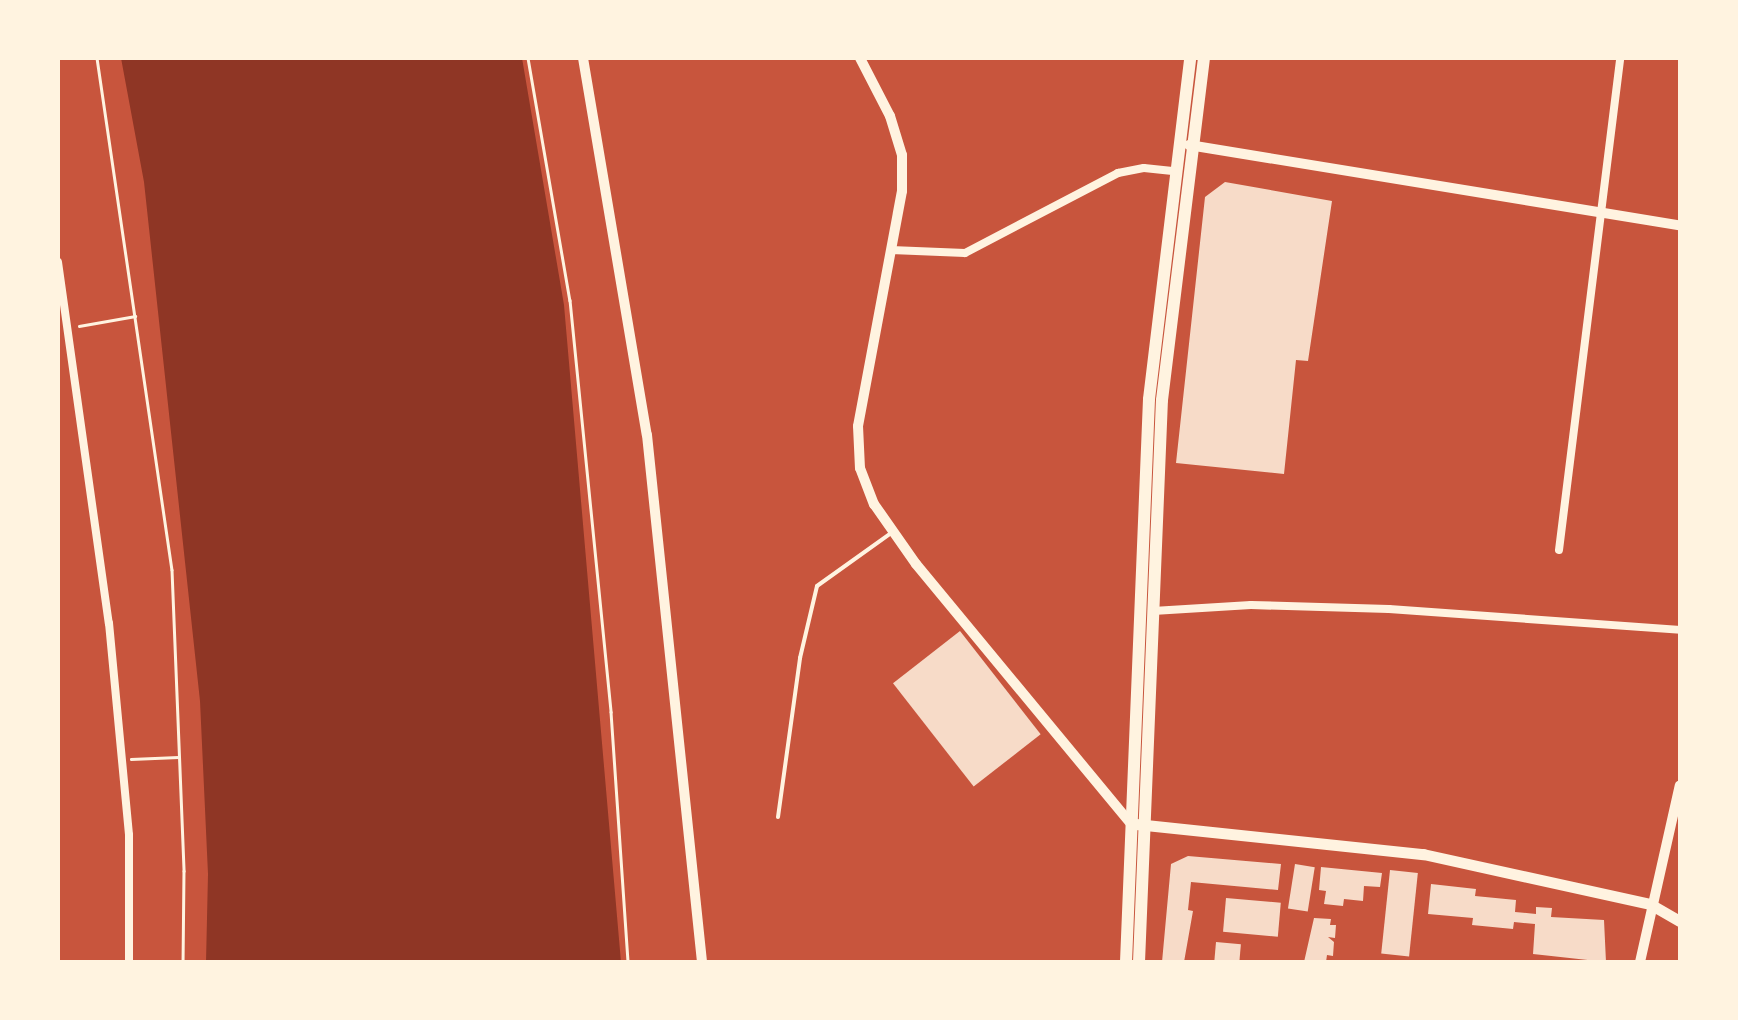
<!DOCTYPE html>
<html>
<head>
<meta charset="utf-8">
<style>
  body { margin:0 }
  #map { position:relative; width:1738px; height:1020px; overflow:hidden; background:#c8553d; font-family:"Roboto Condensed",sans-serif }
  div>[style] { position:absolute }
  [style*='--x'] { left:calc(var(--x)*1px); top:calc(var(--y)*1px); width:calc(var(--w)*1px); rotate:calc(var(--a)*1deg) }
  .water>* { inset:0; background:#8f3625 }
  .building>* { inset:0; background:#f7dbc8; transform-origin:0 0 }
  .path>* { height:2.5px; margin:-1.25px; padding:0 1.25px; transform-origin:1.25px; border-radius:1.25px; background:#fff3e0 }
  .service>* { height:4px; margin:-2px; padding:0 2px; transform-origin:2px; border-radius:2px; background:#fff3e0 }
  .minor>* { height:8px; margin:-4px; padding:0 4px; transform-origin:4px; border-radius:4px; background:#fff3e0 }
  .tertiary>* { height:10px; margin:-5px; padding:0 5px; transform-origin:5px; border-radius:5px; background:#fff3e0 }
  .secondary>* { height:11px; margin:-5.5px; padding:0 5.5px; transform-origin:5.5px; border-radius:5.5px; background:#fff3e0 }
  .primary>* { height:12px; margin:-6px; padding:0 6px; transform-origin:6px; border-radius:6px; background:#fff3e0 }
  span { translate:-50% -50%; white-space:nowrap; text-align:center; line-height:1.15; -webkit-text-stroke:10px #fff3e0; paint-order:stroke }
  .frame { position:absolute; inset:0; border:60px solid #fff3e0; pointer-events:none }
</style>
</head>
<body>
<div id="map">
  <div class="water">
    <div style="clip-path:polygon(121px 58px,522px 58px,564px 305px,621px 962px,206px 962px,208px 874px,200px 701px,144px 182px)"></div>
  </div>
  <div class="building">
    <div style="clip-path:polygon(1225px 182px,1332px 201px,1308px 361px,1296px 360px,1284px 474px,1176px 463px,1205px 197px)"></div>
    <div style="left:960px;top:631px;width:131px;height:85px;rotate:52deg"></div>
    <div style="clip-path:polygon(1188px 856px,1281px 864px,1278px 890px,1191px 882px,1188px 910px,1193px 911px,1184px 962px,1162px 962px,1171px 864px)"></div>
    <div style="left:1295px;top:864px;width:20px;height:45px;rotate:9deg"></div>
    <div style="clip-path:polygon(1321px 867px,1382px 873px,1380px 887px,1364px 886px,1363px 901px,1344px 899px,1343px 906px,1324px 904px,1326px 891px,1319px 890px)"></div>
    <div style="left:1390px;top:870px;width:28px;height:84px;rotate:6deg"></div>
    <div style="clip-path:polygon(1431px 884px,1476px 889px,1475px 896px,1516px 900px,1515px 912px,1536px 914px,1536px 907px,1552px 908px,1551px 917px,1604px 920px,1606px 962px,1533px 954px,1535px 924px,1514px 922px,1513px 929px,1472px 925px,1473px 918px,1428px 914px)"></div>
    <div style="left:1226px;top:898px;width:55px;height:34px;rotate:5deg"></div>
    <div style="clip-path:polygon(1314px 918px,1331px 919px,1330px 925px,1336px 925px,1335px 938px,1328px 937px,1334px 942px,1333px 956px,1327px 955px,1326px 962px,1304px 962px)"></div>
    <div style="left:1216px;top:942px;width:25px;height:20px;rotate:5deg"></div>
  </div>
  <div class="path">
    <div style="--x:58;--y:58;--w:2;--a:0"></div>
    <div style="--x:97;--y:58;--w:517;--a:81.67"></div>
    <div style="--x:172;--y:570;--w:301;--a:87.7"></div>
    <div style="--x:184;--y:871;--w:91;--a:90.6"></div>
    <div style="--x:528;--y:58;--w:246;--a:80.2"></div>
    <div style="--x:570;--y:300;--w:414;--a:84.3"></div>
    <div style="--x:611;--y:712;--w:251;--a:86.1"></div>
    <div style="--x:79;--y:326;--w:57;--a:-10.1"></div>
    <div style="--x:131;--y:759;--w:47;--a:-2.4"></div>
  </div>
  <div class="service">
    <div style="--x:778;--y:817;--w:161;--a:-82.1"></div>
    <div style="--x:800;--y:658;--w:74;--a:-76.7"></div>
    <div style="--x:817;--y:586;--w:90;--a:-35.5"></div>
  </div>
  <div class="minor">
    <div style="--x:891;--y:250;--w:74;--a:2.3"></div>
    <div style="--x:965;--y:253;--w:173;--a:-27.6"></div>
    <div style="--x:1118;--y:173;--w:26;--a:-11"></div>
    <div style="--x:1144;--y:168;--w:31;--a:6"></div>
    <div style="--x:58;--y:262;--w:365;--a:82"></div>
    <div style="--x:109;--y:623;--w:213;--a:84.6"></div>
    <div style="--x:129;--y:835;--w:127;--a:90"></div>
    <div style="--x:1559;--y:550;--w:496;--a:-82.9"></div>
    <div style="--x:1153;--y:611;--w:98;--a:-3.5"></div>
    <div style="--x:1251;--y:605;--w:138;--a:1.7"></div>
    <div style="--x:1389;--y:609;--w:292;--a:4.1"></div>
  </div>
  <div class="tertiary">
    <div style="--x:583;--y:58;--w:382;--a:80.4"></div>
    <div style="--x:647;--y:435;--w:530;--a:84.04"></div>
    <div style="--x:860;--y:58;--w:65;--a:62.7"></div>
    <div style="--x:890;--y:116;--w:41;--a:72.9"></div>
    <div style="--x:902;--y:155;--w:36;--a:90"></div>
    <div style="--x:902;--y:191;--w:239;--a:100.6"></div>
    <div style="--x:858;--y:426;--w:42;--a:87.3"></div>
    <div style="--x:860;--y:468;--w:39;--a:69"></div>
    <div style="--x:874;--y:504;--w:73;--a:55"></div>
    <div style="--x:916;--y:564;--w:337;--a:50.4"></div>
    <div style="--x:1189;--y:145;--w:497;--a:9.3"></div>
    <div style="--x:1640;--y:962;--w:181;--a:-77.3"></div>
  </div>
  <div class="secondary">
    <div style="--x:1136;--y:824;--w:289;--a:6"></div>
    <div style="--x:1423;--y:854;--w:232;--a:12.4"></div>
    <div style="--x:1650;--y:904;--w:34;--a:30"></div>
  </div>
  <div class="primary">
    <div style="--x:1126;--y:962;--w:563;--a:-87.66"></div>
    <div style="--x:1149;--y:399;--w:343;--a:-83.1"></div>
    <div style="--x:1139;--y:962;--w:562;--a:-87.66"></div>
    <div style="--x:1162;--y:400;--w:345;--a:-83"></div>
  </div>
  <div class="frame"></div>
</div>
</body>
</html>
